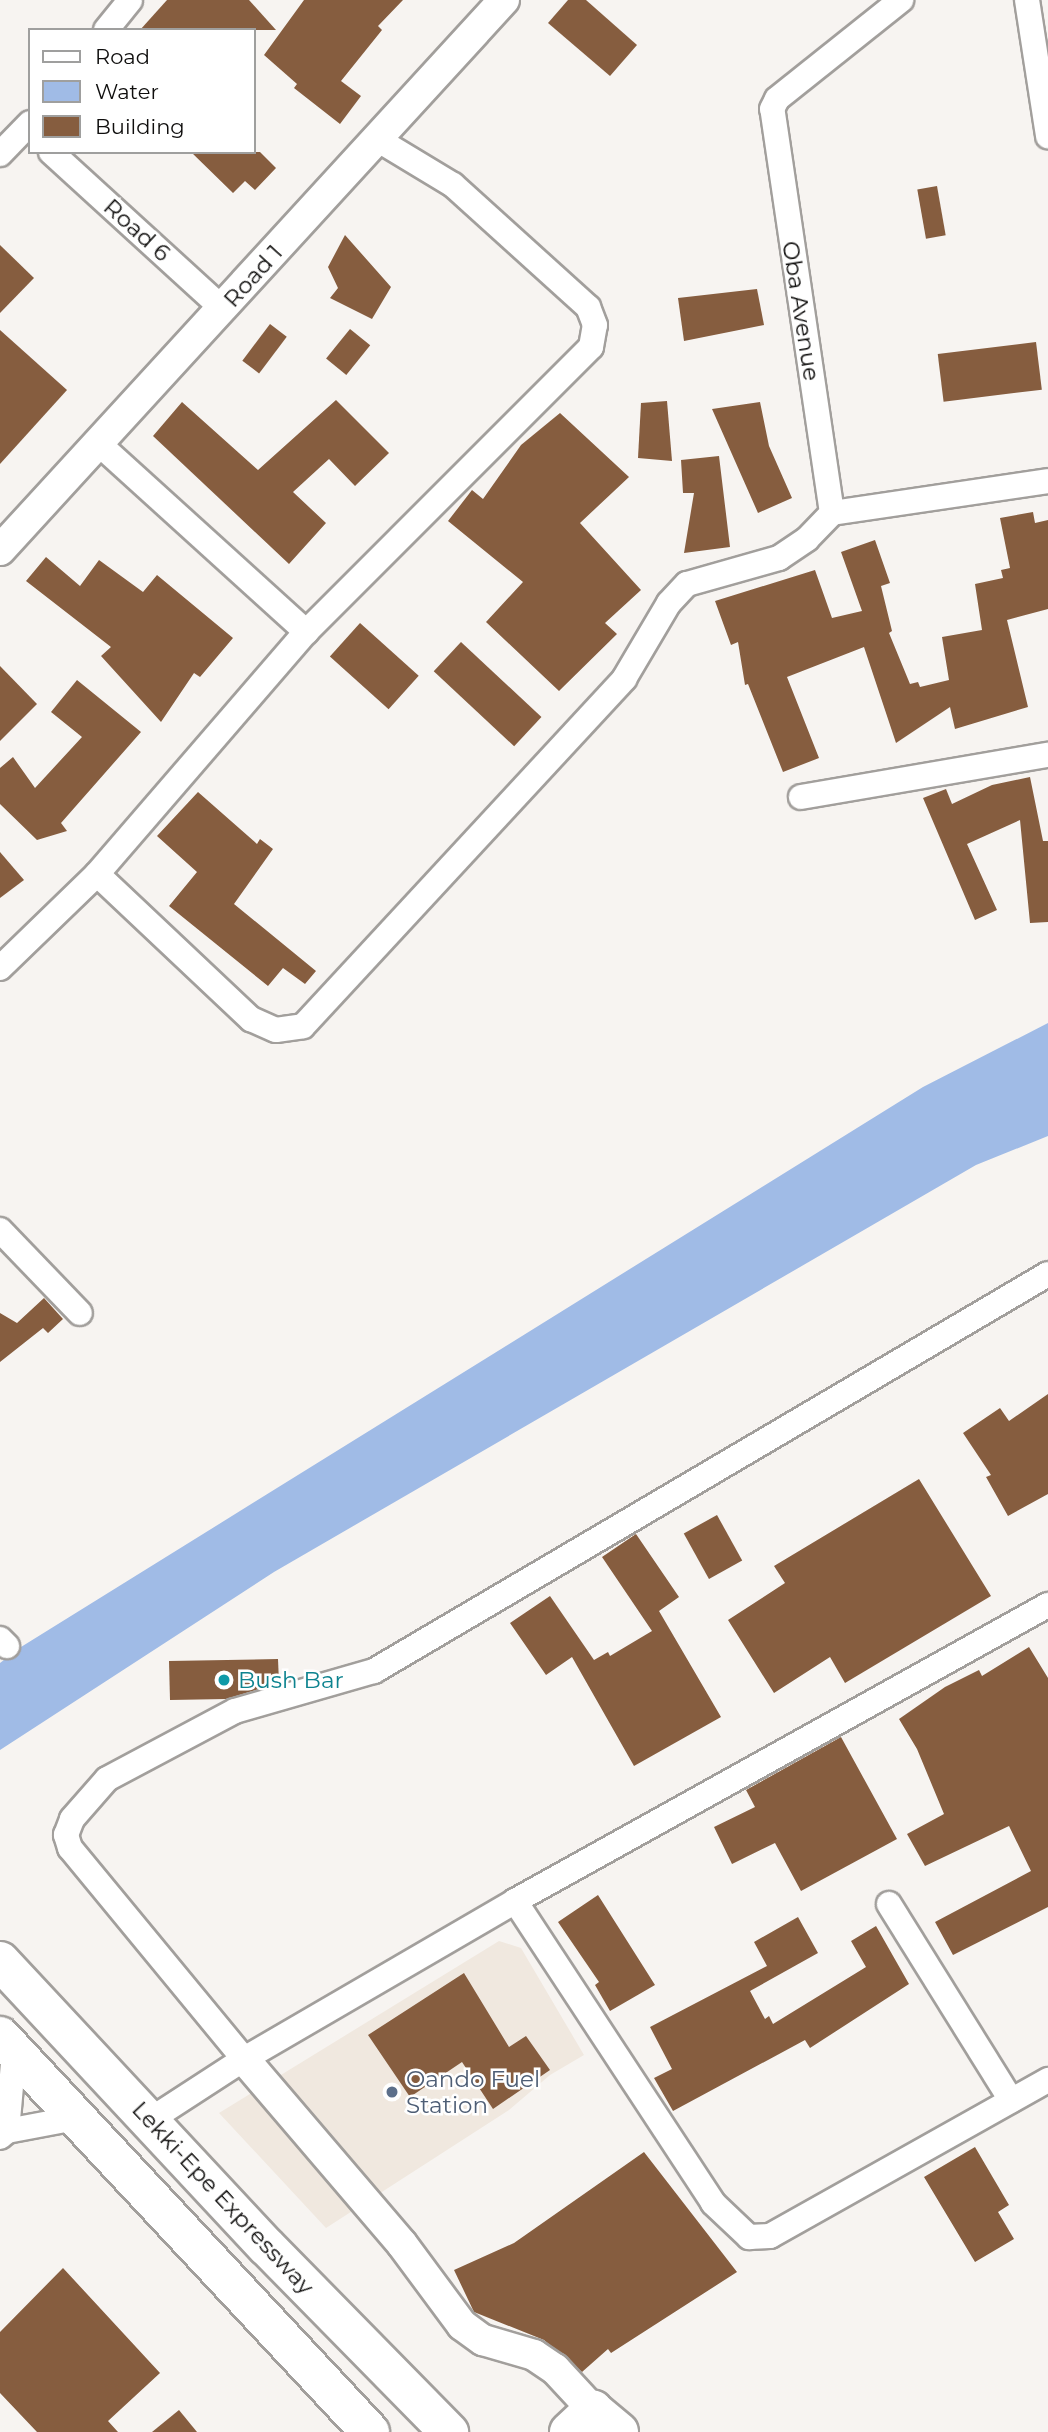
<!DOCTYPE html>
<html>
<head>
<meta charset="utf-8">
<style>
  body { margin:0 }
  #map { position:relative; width:1048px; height:2432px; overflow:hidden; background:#f7f4f1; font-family:Montserrat,sans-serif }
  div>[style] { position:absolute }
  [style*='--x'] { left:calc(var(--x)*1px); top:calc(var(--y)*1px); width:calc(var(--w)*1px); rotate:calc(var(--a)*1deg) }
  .built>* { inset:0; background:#f0e8df }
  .water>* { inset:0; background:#a0bbe6 }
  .building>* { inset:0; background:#865d3f; transform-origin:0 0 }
  .roads { filter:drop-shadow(2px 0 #a29f9c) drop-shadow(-2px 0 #a29f9c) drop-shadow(0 2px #a29f9c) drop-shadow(0 -2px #a29f9c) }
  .minor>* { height:24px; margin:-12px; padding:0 12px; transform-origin:12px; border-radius:12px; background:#fff }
  .tertiary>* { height:30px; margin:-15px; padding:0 15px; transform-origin:15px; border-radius:15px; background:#fff }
  .primary>* { height:38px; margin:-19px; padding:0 19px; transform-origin:19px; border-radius:19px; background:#fff }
  .trunk>* { height:38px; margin:-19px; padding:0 19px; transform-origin:19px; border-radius:19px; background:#fff }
  .dots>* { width:19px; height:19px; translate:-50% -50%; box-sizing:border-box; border:4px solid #fff; border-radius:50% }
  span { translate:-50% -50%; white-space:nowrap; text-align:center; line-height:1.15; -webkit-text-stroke:5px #fff; paint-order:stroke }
  .street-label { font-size:23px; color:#0f0e0d }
  .culture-label { font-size:23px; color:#0d838f }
  .left { translate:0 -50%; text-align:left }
  .service-label { font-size:23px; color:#4e5e75 }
  .legend { position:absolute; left:28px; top:28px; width:228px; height:126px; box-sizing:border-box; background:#fff; border:2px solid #9f9f9e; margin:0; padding:9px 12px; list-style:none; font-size:21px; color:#0f0e0d }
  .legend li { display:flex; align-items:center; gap:14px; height:35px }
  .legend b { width:35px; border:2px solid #9f9f9e }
</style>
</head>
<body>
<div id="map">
  <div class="built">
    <div style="clip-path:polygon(499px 1941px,521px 1948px,584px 2055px,550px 2075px,509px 2110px,326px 2228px,219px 2113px)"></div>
  </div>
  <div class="water">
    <div style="clip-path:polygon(1048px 1023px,1048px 1136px,976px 1165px,274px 1572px,0 1750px,0 1663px,21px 1647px,923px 1087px)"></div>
  </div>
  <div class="building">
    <div style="clip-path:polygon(167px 0,249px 0,276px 30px,140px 30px)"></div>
    <div style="clip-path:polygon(304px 0,403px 0,378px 26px,382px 30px,341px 81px,361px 96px,340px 124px,294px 88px,297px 84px,264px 55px)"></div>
    <div style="clip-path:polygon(568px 0,586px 0,637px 45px,610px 76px,548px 23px)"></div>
    <div style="clip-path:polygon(191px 152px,260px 152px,276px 168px,255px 190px,245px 181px,233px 193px)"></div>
    <div style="left:937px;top:186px;width:50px;height:20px;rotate:80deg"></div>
    <div style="clip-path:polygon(345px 235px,391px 287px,372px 319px,330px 298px,338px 288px,328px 267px)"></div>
    <div style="clip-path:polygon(0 245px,34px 278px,0 313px)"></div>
    <div style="clip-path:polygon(757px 289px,764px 325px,684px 341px,678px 298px)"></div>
    <div style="left:270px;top:324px;width:21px;height:46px;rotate:37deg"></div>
    <div style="left:350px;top:329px;width:26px;height:38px;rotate:39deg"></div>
    <div style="clip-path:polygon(0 330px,67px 390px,0 464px)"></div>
    <div style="left:1036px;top:342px;width:48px;height:99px;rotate:83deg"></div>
    <div style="clip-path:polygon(336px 400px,389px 453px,355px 486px,329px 459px,293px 492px,326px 523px,289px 564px,153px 436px,182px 402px,258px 470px)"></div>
    <div style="clip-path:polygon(667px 401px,672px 461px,638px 458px,641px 403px)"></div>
    <div style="clip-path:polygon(760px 402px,769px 446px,792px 498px,758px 513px,712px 409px)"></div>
    <div style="clip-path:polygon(560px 413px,629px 477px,580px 523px,641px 590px,605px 623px,617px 634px,559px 691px,486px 622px,523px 582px,448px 521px,472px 490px,483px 499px,521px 445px)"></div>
    <div style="clip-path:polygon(719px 456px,730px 547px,684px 553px,694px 493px,683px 493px,681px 460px)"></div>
    <div style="clip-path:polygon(1033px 512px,1035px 523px,1048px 520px,1048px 609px,1007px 620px,1028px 707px,955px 729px,950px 707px,896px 743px,864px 647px,787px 677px,819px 758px,783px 772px,748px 684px,745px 685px,738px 642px,731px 645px,715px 601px,815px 570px,832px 618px,862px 611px,841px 552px,875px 540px,890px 583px,881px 586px,892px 631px,889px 633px,910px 684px,918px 682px,920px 687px,949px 680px,942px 637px,982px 630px,975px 584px,1003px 578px,1001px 570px,1010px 568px,1000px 518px)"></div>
    <div style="clip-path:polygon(46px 557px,80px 586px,99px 560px,143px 592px,157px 575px,233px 638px,200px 677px,194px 673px,161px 722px,101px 656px,111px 647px,26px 581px)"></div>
    <div style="left:360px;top:623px;width:79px;height:45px;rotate:42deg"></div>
    <div style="left:461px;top:642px;width:110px;height:40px;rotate:43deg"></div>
    <div style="clip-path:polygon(0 666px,37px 704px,0 741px)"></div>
    <div style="clip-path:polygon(77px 680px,141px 732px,61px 823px,67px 831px,37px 840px,0 804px,0 768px,13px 757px,35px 788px,82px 737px,51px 712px)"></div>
    <div style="clip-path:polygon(1030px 777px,1043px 841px,1048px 841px,1048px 922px,1030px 923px,1020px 820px,967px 844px,997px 910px,975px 920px,923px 798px,946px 789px,952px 804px,992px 785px)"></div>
    <div style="clip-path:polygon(198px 792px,257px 844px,260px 839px,273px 849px,234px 904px,316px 971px,305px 984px,283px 968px,268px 986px,169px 906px,197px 872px,157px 836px)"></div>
    <div style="clip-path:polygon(0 852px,24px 880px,0 898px)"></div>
    <div style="clip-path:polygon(44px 1298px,63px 1319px,48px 1333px,43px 1328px,0 1362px,0 1313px,17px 1323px)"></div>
    <div style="clip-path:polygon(1048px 1394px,1048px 1494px,1008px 1516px,986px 1477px,991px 1475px,963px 1433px,1000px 1408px,1009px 1421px)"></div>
    <div style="clip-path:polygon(919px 1479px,991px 1596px,845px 1683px,830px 1657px,774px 1693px,728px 1620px,785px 1583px,774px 1566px)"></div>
    <div style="left:717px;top:1515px;width:52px;height:38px;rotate:61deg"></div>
    <div style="clip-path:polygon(636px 1534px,679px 1597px,659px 1611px,721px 1717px,634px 1766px,572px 1657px,546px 1675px,510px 1623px,550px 1596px,594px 1660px,608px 1652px,610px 1656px,652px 1631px,602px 1557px)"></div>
    <div style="clip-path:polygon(1029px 1647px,1048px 1678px,1048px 1907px,953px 1955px,935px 1922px,1031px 1871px,1009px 1826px,925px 1866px,907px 1834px,944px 1814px,917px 1749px,899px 1719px,945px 1687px,979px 1670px,982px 1676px)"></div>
    <div style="clip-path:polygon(278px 1659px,279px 1683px,226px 1699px,170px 1700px,169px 1661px)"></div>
    <div style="clip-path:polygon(841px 1737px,897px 1839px,801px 1891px,775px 1843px,732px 1864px,714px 1827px,755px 1807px,746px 1790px)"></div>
    <div style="clip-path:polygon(598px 1895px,655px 1985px,610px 2011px,595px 1985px,599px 1982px,558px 1922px)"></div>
    <div style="clip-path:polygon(798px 1917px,818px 1953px,750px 1991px,765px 2019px,769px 2016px,773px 2024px,866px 1967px,851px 1941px,876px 1926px,909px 1984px,810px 2048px,805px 2040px,673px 2111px,654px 2078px,672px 2069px,650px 2027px,767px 1966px,754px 1942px)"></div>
    <div style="clip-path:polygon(464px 1973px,509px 2047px,526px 2036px,550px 2070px,493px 2109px,462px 2062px,410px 2097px,368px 2035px)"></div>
    <div style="clip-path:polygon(975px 2147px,1009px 2205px,998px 2212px,1014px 2239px,975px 2262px,924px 2177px)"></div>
    <div style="clip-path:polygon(644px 2152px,737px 2272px,611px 2353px,608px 2349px,582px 2372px,544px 2340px,474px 2312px,454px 2270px,514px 2243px)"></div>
    <div style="clip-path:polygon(63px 2268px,160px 2373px,108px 2421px,118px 2432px,37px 2432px,0 2393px,0 2332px)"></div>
    <div style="clip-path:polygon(179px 2410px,197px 2432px,152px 2432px)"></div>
  </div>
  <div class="roads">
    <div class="minor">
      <div style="--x:1027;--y:0;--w:138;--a:81.2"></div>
      <div style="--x:106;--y:30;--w:38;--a:-51"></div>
      <div style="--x:51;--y:152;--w:233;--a:42.4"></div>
      <div style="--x:0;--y:154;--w:43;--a:-45.9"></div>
      <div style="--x:99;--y:444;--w:280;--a:42.2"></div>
      <div style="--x:832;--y:513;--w:408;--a:-98.4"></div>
      <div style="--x:772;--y:109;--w:11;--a:-63"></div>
      <div style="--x:777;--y:99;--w:159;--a:-38.6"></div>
      <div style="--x:801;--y:797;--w:251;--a:-9.7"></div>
      <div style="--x:97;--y:874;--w:212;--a:43.3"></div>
      <div style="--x:251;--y:1019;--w:27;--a:24"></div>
      <div style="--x:276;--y:1030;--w:27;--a:-8"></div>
      <div style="--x:303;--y:1026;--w:473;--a:-47.2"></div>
      <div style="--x:624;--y:679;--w:88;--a:-59.4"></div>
      <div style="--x:669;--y:603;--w:26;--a:-47"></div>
      <div style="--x:687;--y:584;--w:96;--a:-15.8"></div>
      <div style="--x:779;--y:558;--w:34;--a:-34"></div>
      <div style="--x:807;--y:539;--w:36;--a:-46"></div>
      <div style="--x:832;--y:513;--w:218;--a:-8.4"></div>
      <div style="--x:0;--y:968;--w:135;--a:-44.1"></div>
      <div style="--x:97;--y:874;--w:320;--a:-49.2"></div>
      <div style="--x:306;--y:632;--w:403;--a:-45"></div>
      <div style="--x:591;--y:347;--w:22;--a:-80"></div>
      <div style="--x:595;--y:325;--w:19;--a:-111"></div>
      <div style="--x:588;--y:307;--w:182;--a:-137.9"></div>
      <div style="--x:453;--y:185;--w:89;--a:-148.8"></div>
      <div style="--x:0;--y:1230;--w:115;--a:46.1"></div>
      <div style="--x:0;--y:1639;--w:10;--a:45"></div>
      <div style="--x:515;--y:1901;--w:361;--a:56.7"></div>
      <div style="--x:713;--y:2203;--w:50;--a:43.4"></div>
      <div style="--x:749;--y:2237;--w:21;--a:-3"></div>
      <div style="--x:770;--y:2236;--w:319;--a:-29.3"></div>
      <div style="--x:889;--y:1904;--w:231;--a:58.1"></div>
      <div style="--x:244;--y:2059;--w:273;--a:-129.5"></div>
      <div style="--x:70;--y:1848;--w:14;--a:-107"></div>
      <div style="--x:66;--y:1835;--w:17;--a:-69"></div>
      <div style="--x:72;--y:1819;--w:53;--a:-48.8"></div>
      <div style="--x:107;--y:1779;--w:145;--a:-28"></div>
      <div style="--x:235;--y:1711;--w:145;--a:-16.1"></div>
      <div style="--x:374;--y:1671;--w:782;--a:-30.5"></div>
      <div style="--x:150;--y:2120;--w:112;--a:-33"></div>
      <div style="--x:244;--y:2059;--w:314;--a:-30.2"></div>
      <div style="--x:515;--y:1901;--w:610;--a:-29.05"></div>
      <div style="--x:7;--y:2131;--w:78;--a:-84.9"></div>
      <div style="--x:0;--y:2137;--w:9;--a:-41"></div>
      <div style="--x:7;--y:2131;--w:70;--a:-10.7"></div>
    </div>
    <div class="tertiary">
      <div style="--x:0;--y:550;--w:746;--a:-47.5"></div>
      <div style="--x:244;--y:2059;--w:243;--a:49.5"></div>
      <div style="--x:402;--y:2244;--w:101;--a:53.5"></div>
      <div style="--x:462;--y:2325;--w:26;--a:36"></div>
      <div style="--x:483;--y:2340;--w:53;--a:16.4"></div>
      <div style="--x:534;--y:2355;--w:25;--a:34"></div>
      <div style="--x:555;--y:2369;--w:56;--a:47.2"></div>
    </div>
    <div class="primary">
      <div style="--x:593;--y:2410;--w:34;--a:40"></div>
    </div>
    <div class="trunk">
      <div style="--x:0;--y:1961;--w:391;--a:47"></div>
      <div style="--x:267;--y:2247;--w:260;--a:45.5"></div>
      <div style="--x:0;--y:2036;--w:542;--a:46.94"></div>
      <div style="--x:569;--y:2432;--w:33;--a:-43"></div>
    </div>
  </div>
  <div class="dots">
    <div style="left:224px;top:1680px;background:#0f9aa8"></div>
    <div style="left:392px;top:2092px;background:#5c6f8a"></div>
  </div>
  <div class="street-label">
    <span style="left:137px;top:230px;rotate:42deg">Road 6</span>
    <span style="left:253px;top:276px;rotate:-48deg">Road 1</span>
    <span style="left:801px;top:311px;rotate:81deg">Oba Avenue</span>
    <span style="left:223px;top:2198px;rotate:47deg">Lekki-Epe Expressway</span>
  </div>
  <div class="culture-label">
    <span class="left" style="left:238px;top:1680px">Bush Bar</span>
  </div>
  <div class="service-label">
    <span class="left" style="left:406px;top:2092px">Oando Fuel<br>Station</span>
  </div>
  <ul class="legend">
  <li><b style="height:9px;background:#fff"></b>Road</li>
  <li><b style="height:19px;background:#a0bbe6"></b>Water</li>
  <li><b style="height:19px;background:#865d3f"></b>Building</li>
  </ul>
</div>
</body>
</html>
